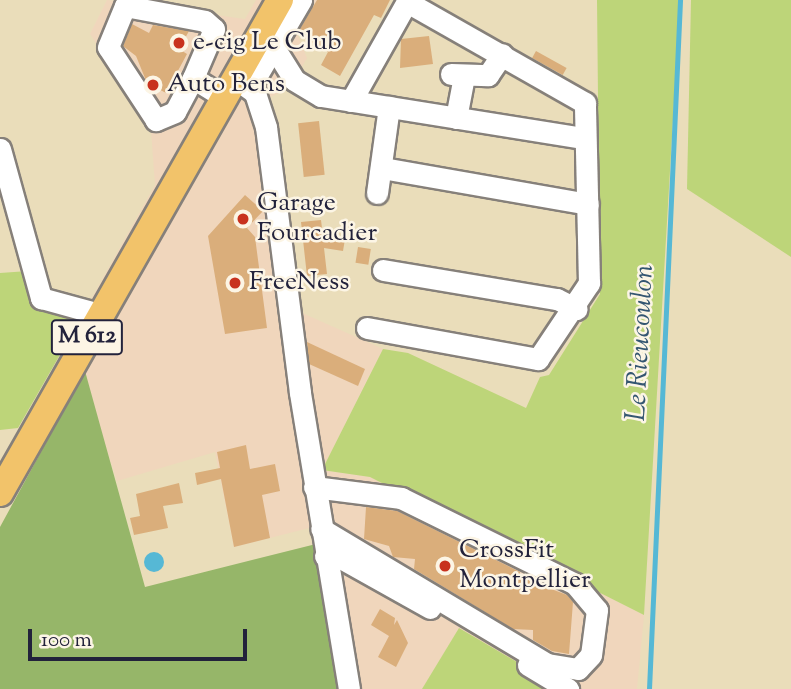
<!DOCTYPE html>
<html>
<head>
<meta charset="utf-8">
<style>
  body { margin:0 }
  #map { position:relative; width:791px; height:689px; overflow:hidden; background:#eaddba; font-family:"Sorts Mill Goudy",serif }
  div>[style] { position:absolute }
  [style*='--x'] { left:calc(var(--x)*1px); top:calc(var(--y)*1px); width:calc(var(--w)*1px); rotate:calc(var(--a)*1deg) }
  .built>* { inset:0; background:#f0d6bc }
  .green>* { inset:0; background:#bdd579 }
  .forest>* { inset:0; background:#96b669 }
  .water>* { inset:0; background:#56b8d5 }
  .round { border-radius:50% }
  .stream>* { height:4.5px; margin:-2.25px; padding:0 2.25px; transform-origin:2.25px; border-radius:2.25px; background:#56b8d5 }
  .building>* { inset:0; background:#daae7b; transform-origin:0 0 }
  .roads { filter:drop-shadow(2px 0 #86807a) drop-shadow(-2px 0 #86807a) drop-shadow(0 2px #86807a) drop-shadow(0 -2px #86807a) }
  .minor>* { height:21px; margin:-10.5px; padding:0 10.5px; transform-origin:10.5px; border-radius:10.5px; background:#fff }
  .major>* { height:26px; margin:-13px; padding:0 13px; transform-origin:13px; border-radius:13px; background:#f2c36a }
  .dots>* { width:19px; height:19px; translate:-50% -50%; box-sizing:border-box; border:4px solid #fcf5e5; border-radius:50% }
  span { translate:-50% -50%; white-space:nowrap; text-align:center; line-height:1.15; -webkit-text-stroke:5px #fcf5e5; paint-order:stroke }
  .shield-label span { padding:2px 5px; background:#fcf5e5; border:2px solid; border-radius:5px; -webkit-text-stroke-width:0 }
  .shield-label { font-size:24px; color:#22223b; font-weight:700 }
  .poi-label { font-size:26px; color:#22223b }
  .left { translate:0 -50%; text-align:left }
  .water-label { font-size:28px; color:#345671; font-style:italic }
  .scale { position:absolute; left:28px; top:629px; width:219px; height:32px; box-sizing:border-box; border:4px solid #22223b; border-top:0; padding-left:9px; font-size:21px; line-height:24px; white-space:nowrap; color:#22223b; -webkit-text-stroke:5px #fcf5e5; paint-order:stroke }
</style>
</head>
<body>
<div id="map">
  <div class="built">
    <div style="clip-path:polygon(107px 0,245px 19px,256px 0,317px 0,297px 34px,307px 58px,290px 88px,268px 98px,300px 312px,383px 349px,322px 470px,370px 477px,644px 615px,637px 689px,563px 689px,459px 628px,422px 689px,339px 689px,313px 527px,234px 547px,215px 452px,117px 481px,70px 337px,155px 185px,151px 130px,90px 34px)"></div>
  </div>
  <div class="green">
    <div style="clip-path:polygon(597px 0,680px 0,644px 615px,370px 477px,322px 470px,383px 349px,408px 353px,526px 408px,540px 377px,549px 375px,600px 294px)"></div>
    <div style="clip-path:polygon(691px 0,791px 0,791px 257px,687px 189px)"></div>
    <div style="clip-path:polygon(28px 271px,38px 306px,85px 311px,18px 428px,0 430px,0 273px)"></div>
    <div style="clip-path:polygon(459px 628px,563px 689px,422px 689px)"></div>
  </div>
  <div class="forest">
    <div style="clip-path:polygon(85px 371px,145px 587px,316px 544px,339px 689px,0 689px,0 527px)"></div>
  </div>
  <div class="water">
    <div class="round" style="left:144px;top:552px;width:20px;height:20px"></div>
  </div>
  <div class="stream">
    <div style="--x:649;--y:689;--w:690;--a:-87.42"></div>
  </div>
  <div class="building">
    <div style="clip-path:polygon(317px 0,390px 0,381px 18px,374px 15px,340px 76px,321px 65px,328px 52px,297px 34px)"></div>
    <div style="clip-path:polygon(132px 24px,149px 33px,153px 25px,189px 31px,179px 49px,187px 54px,166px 93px,147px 83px,136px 56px,123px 46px)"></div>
    <div style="clip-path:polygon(429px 36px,433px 64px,400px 68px,401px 39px)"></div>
    <div style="left:536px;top:51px;width:35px;height:8px;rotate:29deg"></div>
    <div style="left:319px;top:121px;width:54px;height:21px;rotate:84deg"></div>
    <div style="clip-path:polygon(245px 195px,263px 211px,247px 228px,255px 237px,267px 328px,225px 334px,208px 236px)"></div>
    <div style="clip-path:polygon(321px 220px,323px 236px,345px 239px,343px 251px,324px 248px,327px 274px,307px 276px,301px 222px)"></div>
    <div style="left:358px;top:247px;width:13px;height:16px;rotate:9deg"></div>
    <div style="clip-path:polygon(307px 342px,365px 369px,358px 386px,309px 364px)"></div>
    <div style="clip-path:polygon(246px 445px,250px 469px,275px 464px,280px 491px,262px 495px,270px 538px,234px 547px,221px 479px,197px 485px,195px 473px,220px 468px,217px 452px)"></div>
    <div style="clip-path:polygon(179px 483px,183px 503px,163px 506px,168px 528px,134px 535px,130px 518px,140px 516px,136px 494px)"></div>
    <div style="clip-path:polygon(366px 507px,397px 511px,520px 572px,520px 577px,567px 595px,573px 602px,569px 654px,552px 651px,533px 640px,533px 630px,513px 629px,414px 569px,415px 559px,393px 557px,389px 546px,364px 539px)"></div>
    <div style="clip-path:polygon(380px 609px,395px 618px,394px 625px,397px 620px,408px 643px,396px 667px,378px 657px,389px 636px,371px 625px)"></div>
  </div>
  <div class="roads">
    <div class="minor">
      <div style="--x:275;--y:49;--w:36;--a:58"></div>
      <div style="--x:294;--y:80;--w:31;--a:31"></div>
      <div style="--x:321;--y:96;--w:266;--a:9.1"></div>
      <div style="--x:451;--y:74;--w:37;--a:2"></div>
      <div style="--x:488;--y:75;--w:25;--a:-56"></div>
      <div style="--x:193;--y:78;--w:38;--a:118"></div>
      <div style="--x:175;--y:112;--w:21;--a:157"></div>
      <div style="--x:156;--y:120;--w:87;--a:-123.3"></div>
      <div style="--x:108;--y:47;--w:44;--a:-67.5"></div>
      <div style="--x:125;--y:6;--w:81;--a:10.6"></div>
      <div style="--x:205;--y:21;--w:12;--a:42"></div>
      <div style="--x:214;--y:29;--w:53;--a:113.2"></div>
      <div style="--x:193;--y:78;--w:28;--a:32"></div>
      <div style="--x:236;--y:79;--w:24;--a:36"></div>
      <div style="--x:255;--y:93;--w:36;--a:72"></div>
      <div style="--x:266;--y:127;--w:268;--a:82.7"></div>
      <div style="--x:300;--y:393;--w:300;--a:80.6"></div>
      <div style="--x:250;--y:87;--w:101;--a:-59.6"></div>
      <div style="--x:351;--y:101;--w:116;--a:-60.6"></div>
      <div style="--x:456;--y:118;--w:43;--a:-79.2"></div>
      <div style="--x:0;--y:149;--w:155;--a:74.6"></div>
      <div style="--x:41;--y:298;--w:60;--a:15.4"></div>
      <div style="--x:382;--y:168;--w:209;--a:9.9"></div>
      <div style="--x:377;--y:193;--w:87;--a:-82.1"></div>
      <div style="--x:383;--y:270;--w:176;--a:9.5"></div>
      <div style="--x:557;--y:299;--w:22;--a:27"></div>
      <div style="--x:367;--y:328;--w:174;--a:10.3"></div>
      <div style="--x:538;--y:359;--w:92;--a:-56.1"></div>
      <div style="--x:589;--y:283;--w:180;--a:-91.3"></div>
      <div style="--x:585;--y:103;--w:205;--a:-150.4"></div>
      <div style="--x:314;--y:487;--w:88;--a:7.2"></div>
      <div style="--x:401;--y:498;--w:194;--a:26.3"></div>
      <div style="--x:575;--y:584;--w:34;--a:50"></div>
      <div style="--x:597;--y:610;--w:45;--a:97.6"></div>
      <div style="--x:591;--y:655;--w:19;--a:133"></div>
      <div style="--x:578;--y:669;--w:31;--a:-171"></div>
      <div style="--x:547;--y:664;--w:263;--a:-149.1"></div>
      <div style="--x:325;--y:556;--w:16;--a:7"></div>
      <div style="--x:341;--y:558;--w:102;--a:29.3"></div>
      <div style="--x:528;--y:665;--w:47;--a:31"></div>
    </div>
    <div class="major">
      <div style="--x:0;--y:493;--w:567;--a:-60.41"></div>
    </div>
  </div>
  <div class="dots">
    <div style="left:179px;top:43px;background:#c8321e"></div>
    <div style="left:153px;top:85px;background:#c8321e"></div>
    <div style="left:243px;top:219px;background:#c8321e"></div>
    <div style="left:235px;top:283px;background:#c8321e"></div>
    <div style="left:445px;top:566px;background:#c8321e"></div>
  </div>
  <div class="shield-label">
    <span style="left:87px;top:337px">M 612</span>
  </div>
  <div class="poi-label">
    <span class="left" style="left:193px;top:43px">e-cig Le Club</span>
    <span class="left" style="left:167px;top:85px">Auto Bens</span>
    <span class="left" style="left:257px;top:219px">Garage<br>Fourcadier</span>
    <span class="left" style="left:249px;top:283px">FreeNess</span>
    <span class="left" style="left:459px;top:566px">CrossFit<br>Montpellier</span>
  </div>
  <div class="water-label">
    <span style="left:641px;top:343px;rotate:-87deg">Le Rieucoulon</span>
  </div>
  <div class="scale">100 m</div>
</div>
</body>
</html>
